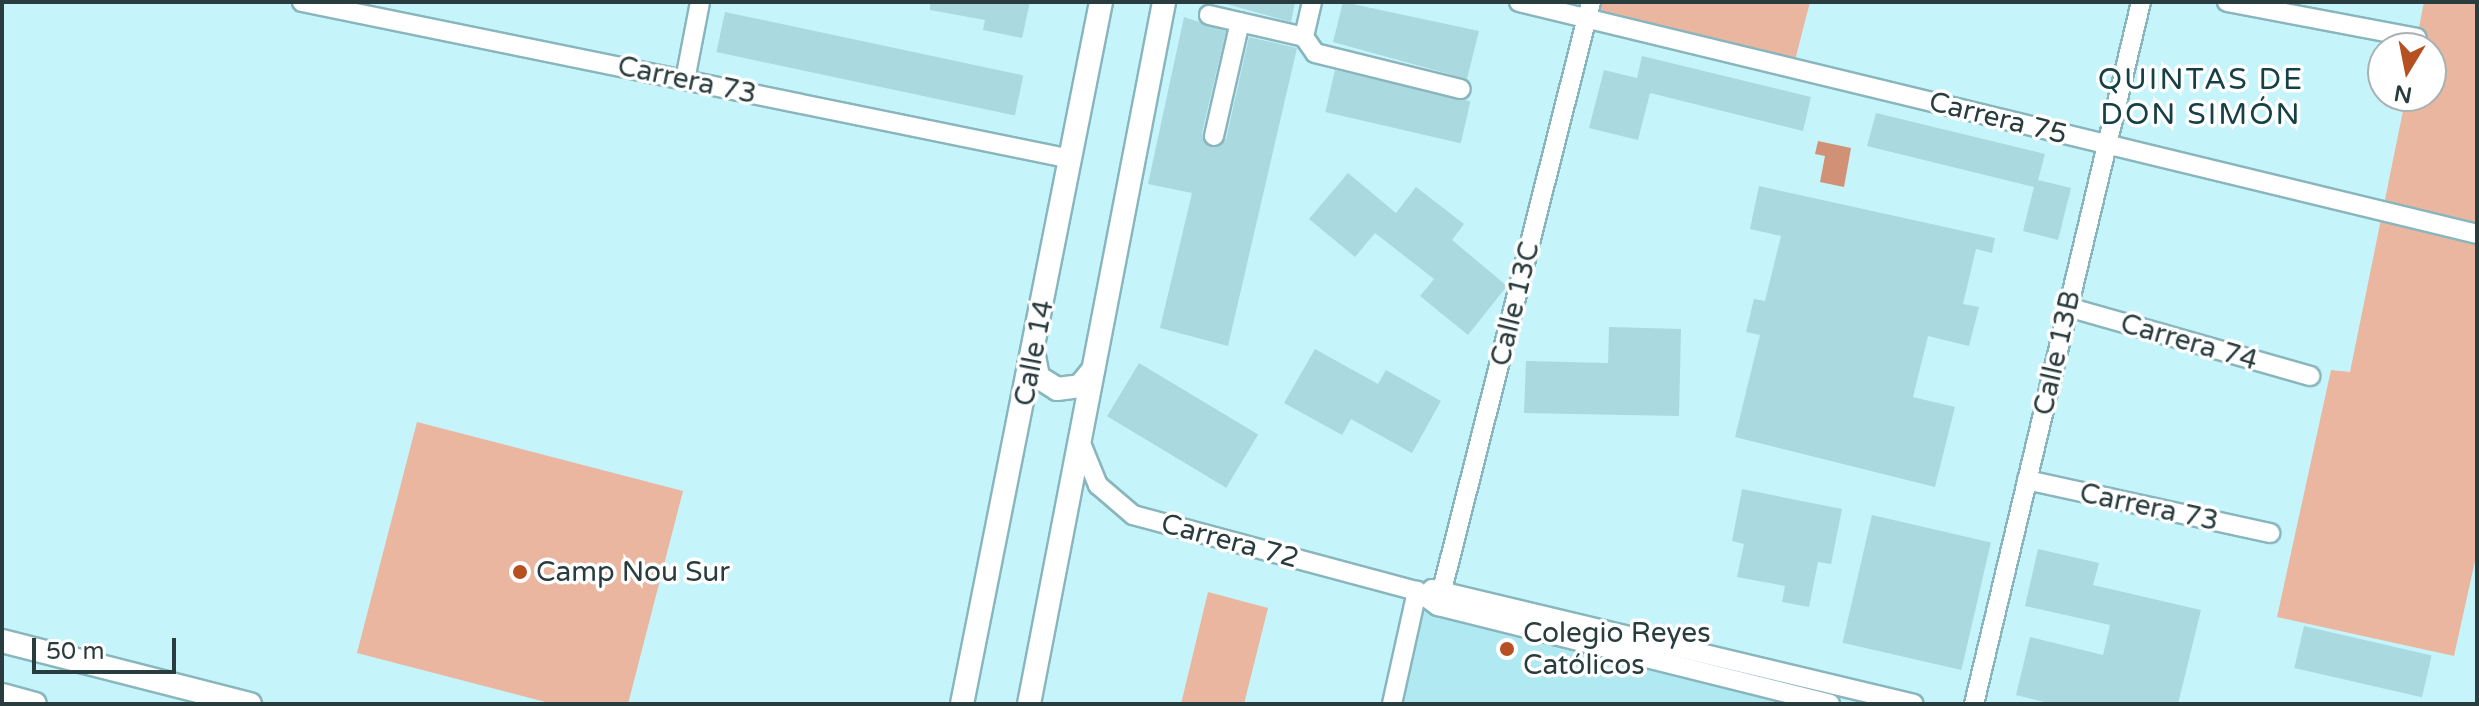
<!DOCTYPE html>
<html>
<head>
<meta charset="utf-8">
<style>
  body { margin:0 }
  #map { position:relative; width:2479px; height:706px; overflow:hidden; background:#c5f4fb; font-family:"Varela Round",sans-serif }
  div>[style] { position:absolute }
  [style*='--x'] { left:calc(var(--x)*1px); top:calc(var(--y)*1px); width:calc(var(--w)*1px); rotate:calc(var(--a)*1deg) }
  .built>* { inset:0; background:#b0e9f2 }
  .green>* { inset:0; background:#eab6a0 }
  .water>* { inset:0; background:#d19177 }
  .building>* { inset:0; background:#abd9e0; transform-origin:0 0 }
  .roads { filter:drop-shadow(2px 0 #89b6bd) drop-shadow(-2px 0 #89b6bd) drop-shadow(0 2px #89b6bd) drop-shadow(0 -2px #89b6bd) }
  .minor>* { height:18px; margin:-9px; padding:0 9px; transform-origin:9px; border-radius:9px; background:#fff }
  .tertiary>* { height:22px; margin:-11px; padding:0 11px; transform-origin:11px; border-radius:11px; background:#fff }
  .dots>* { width:22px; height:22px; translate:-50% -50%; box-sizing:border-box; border:4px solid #fff; border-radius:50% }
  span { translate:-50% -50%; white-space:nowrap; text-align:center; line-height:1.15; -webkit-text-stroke:7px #fff; paint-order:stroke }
  .street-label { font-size:28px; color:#293c3e }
  .poi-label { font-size:28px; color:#293c3e }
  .left { translate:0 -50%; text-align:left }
  .neighbourhood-label { font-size:30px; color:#144046; letter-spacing:2px }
  .frame { position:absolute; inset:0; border:4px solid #293c3e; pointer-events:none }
  .north { position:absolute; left:2367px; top:32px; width:80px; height:80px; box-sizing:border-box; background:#fff; border:2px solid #a9b1b2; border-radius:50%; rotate:190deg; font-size:22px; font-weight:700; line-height:32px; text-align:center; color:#293c3e }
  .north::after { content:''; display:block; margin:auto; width:28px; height:36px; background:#b65021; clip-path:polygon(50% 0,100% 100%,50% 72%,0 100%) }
  .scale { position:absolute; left:32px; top:638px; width:144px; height:36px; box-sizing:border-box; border:4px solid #293c3e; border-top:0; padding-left:10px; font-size:24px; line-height:28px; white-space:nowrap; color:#293c3e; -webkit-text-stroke:6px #fff; paint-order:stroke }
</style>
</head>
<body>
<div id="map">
  <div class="built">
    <div style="clip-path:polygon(1417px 591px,1781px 691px,1778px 704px,1392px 704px)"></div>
  </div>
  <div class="green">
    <div style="clip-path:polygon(1591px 2px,1810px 2px,1793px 68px,1587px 19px)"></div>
    <div style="clip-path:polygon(2424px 2px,2477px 2px,2477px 552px,2454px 656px,2277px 617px,2331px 370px,2350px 372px,2406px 96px,2431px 96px,2431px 48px,2415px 48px)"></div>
    <div style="clip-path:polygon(417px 422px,683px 491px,628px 704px,553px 704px,357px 653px)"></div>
    <div style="clip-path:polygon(1208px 592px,1268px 608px,1244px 704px,1181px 704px)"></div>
  </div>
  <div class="water">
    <div style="clip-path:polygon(1818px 141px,1851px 148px,1844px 187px,1820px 182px,1825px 156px,1815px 154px)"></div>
  </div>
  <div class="building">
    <div style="clip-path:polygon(930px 2px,1030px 2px,1022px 38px,983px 30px,985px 20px,930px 10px)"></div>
    <div style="clip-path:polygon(1219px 2px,1295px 2px,1291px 22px)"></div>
    <div style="clip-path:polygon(1343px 2px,1479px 31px,1467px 79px,1333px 42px)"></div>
    <div style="left:725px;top:12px;width:305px;height:41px;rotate:12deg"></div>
    <div style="clip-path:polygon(1184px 17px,1226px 31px,1202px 133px,1211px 147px,1226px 139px,1249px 37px,1297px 48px,1228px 346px,1160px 328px,1192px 193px,1148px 184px)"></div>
    <div style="clip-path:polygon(1642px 56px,1811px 97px,1803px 131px,1650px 93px,1638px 140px,1589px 128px,1604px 70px,1637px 78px)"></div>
    <div style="left:1335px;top:70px;width:139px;height:43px;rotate:13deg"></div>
    <div style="clip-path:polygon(1876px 113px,2045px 154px,2038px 180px,2071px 188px,2058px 240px,2023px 231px,2034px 187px,1867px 146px)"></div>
    <div style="clip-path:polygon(1348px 173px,1396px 213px,1416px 187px,1464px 224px,1452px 240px,1507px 286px,1468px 335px,1420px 296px,1434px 279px,1375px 233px,1355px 257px,1309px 219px)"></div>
    <div style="clip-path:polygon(1759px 186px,1995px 238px,1992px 253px,1976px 249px,1963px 304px,1979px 307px,1969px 346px,1928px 336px,1913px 397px,1955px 407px,1935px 487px,1735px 437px,1760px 335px,1746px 332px,1754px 299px,1765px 301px,1781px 236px,1750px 229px)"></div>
    <div style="clip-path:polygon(1609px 327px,1681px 329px,1679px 416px,1524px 413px,1526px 361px,1608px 363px)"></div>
    <div style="clip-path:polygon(1315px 349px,1378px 384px,1386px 370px,1441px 401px,1412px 453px,1351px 419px,1342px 435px,1284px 403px)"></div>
    <div style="left:1139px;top:363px;width:139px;height:62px;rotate:31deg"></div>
    <div style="clip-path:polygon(1742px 489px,1842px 509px,1831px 564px,1818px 562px,1809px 607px,1782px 602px,1785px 586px,1737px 577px,1744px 544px,1732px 541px)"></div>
    <div style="left:1872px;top:515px;width:122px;height:131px;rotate:13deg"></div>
    <div style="clip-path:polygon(2038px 549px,2099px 563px,2093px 585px,2201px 610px,2178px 704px,2052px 704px,2016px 695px,2030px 637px,2103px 655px,2110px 625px,2025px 606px)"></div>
    <div style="left:2304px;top:626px;width:131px;height:43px;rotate:13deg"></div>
  </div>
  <div class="roads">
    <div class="minor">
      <div style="--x:302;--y:2;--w:785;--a:11.54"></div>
      <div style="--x:1312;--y:2;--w:36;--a:103"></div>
      <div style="--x:1304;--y:37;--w:19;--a:55"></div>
      <div style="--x:1315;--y:53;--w:150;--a:13.9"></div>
      <div style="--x:1519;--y:2;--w:986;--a:13.61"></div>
      <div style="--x:2227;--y:2;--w:193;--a:10.7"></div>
      <div style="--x:1209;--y:15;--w:98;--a:13"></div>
      <div style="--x:685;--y:80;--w:79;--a:-79.1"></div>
      <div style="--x:1214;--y:136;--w:117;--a:-77.2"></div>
      <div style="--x:2068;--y:307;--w:252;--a:15.9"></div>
      <div style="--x:1080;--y:441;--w:48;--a:67.8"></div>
      <div style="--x:1098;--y:485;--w:46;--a:40.6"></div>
      <div style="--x:1133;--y:515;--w:294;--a:15"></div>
      <div style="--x:1417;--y:591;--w:26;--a:36"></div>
      <div style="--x:1438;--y:606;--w:404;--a:14"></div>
      <div style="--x:2027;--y:480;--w:249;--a:12.3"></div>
      <div style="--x:1432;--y:589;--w:495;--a:13.4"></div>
      <div style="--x:1438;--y:606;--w:623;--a:-75.79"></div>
      <div style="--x:1392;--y:704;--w:116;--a:-77.5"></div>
      <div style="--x:1974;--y:704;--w:722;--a:-76.62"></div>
    </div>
    <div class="tertiary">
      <div style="--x:1034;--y:356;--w:21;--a:79"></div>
      <div style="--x:1038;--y:377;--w:22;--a:32"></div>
      <div style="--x:1057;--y:389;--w:23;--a:-7"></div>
      <div style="--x:1080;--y:386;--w:21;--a:-51"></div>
      <div style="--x:2;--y:641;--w:256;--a:14.3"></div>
      <div style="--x:2;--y:695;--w:34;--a:15"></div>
      <div style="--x:962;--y:704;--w:716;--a:-78.8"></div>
      <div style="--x:1029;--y:704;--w:715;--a:-79.11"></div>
    </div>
  </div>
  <div class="dots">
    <div style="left:520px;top:572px;background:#b65021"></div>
    <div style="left:1507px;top:649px;background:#b65021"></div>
  </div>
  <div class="street-label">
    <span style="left:687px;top:80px;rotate:12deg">Carrera 73</span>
    <span style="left:1998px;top:118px;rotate:14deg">Carrera 75</span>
    <span style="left:1515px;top:304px;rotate:-76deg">Calle 13C</span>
    <span style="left:2189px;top:342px;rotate:16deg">Carrera 74</span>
    <span style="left:1034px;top:353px;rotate:-79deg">Calle 14</span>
    <span style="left:2057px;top:353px;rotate:-77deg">Calle 13B</span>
    <span style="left:2149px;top:507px;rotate:12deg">Carrera 73</span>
    <span style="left:1230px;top:541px;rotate:15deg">Carrera 72</span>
  </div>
  <div class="poi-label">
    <span class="left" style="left:536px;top:572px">Camp Nou Sur</span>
    <span class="left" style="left:1523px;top:649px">Colegio Reyes<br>Católicos</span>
  </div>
  <div class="neighbourhood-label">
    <span style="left:2201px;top:97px">QUINTAS DE<br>DON SIMÓN</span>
  </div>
  <div class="frame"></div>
  <div class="north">N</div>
  <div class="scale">50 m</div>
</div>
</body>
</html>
